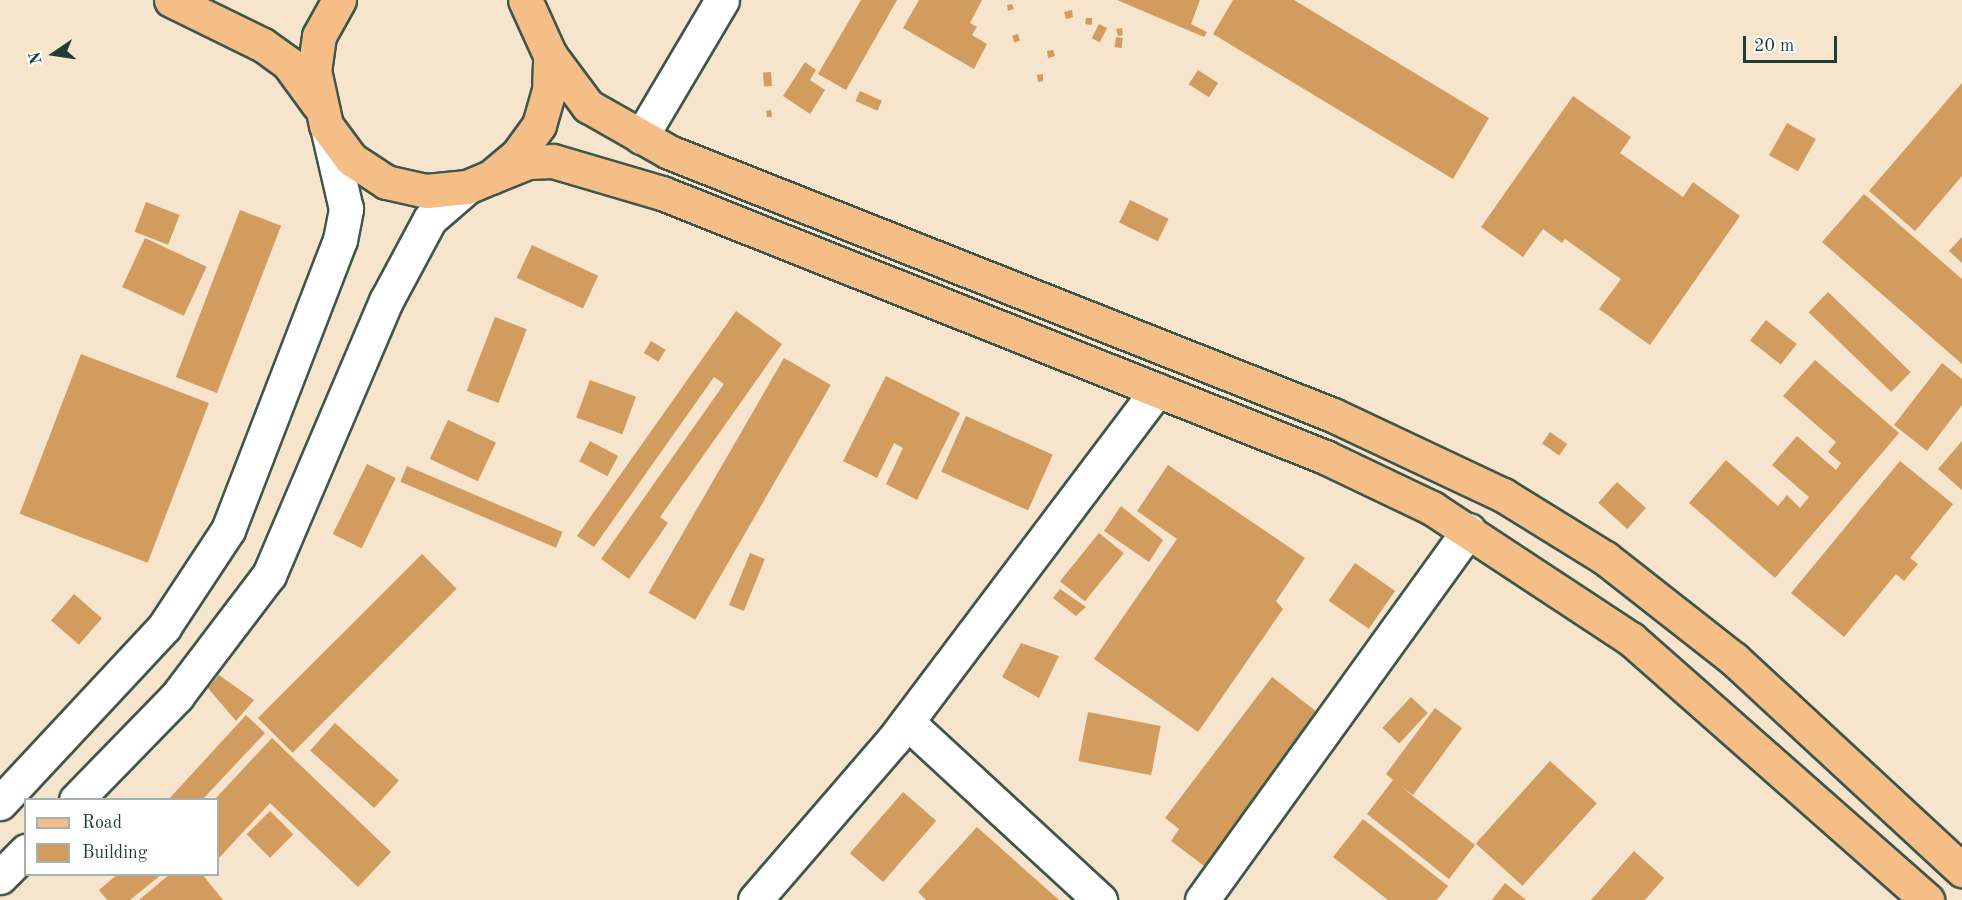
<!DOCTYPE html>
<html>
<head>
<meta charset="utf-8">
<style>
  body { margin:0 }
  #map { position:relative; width:1962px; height:900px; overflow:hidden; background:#f6e4cc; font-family:"Old Standard TT",serif }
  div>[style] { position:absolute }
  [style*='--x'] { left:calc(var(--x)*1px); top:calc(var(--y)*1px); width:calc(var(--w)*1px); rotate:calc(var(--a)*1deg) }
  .building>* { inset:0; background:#d19c5d; transform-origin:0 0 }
  .roads { filter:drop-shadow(2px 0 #3f564b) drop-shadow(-2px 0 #3f564b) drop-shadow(0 2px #3f564b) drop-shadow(0 -2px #3f564b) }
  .minor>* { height:33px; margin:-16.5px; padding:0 16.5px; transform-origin:16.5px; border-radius:16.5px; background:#fff }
  .major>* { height:33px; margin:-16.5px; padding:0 16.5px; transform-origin:16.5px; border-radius:16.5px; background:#f6be87 }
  span { translate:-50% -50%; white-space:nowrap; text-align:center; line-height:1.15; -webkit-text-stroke:4.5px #fff; paint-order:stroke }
  .legend { position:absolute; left:24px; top:798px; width:195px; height:78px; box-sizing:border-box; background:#fff; border:2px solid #a5b1ae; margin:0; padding:8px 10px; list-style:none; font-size:18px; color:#1f3d34 }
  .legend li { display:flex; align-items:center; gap:12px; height:30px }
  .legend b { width:30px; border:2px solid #a5b1ae }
  .north { position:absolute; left:24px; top:24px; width:60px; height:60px; -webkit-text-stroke:4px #fff; paint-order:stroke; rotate:257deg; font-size:16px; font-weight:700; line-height:24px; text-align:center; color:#1f3d34 }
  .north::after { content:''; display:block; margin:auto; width:21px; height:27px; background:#1f3d34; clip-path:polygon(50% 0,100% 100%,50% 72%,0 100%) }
  .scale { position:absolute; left:1743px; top:36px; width:94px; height:27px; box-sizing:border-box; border:3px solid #1f3d34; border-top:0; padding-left:8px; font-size:18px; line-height:21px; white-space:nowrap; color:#1f3d34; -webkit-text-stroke:4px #fff; paint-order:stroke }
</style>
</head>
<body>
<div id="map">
  <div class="building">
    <div style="clip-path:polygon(861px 0,897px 0,846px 90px,818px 74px)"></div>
    <div style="clip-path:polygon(919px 0,982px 0,970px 23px,977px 27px,972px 35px,987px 44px,974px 69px,903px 28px)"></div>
    <div style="clip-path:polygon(1117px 0,1200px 0,1191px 24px,1207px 32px,1204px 37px)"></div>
    <div style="clip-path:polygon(1233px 0,1294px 0,1489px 118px,1453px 179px,1213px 34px)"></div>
    <div style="clip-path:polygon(1012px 4px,1014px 9px,1008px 11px,1007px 5px)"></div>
    <div style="clip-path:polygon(1072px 10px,1073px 17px,1066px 19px,1064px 12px)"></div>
    <div style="clip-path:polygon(1086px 18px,1092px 18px,1092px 25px,1085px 24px)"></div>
    <div style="left:1099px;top:24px;width:9px;height:16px;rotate:27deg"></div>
    <div style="clip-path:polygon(1122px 28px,1123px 35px,1118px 36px,1116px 29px)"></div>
    <div style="left:1018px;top:34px;width:7px;height:6px;rotate:74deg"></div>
    <div style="left:1116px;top:37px;width:7px;height:10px;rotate:8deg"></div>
    <div style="clip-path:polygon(1053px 50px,1055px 56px,1048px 58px,1047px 51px)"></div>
    <div style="clip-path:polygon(805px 62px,816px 70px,810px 80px,825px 90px,810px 114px,783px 96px)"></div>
    <div style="left:1198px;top:70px;width:24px;height:17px;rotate:33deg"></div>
    <div style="left:771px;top:72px;width:14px;height:8px;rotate:86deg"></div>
    <div style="clip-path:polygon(1043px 74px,1043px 81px,1038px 82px,1037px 75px)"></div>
    <div style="clip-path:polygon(1962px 83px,1962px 176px,1915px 231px,1869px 191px)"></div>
    <div style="left:860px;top:91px;width:24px;height:11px;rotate:24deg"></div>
    <div style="clip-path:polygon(1573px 96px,1631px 137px,1620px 153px,1683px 197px,1693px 182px,1740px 216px,1650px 345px,1599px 309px,1621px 279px,1565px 239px,1562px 243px,1543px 229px,1523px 257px,1481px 227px)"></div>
    <div style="clip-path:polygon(771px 110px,772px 117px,767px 117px,766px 111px)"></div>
    <div style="left:1787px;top:123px;width:33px;height:37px;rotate:29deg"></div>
    <div style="clip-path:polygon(1864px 194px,1962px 279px,1962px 364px,1822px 242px)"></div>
    <div style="left:1130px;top:200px;width:43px;height:25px;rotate:26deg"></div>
    <div style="left:146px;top:202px;width:36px;height:32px;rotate:21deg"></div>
    <div style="left:240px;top:210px;width:44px;height:179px;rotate:21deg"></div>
    <div style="clip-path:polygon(1962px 237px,1962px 263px,1949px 251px)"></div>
    <div style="left:145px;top:238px;width:68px;height:54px;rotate:25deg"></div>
    <div style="left:532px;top:245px;width:73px;height:36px;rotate:25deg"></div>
    <div style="left:1828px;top:292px;width:115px;height:28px;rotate:44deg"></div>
    <div style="clip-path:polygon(736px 311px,782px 344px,660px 517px,668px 523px,629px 579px,601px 559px,724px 384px,714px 377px,594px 547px,577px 536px)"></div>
    <div style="left:495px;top:317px;width:34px;height:79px;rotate:21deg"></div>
    <div style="left:1766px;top:320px;width:39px;height:26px;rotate:38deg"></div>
    <div style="left:651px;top:341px;width:17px;height:14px;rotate:31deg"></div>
    <div style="left:81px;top:354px;width:137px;height:171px;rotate:21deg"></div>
    <div style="left:784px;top:358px;width:54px;height:271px;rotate:30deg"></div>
    <div style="clip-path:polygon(1815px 360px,1899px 433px,1775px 578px,1689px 503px,1726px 460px,1778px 506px,1787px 495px,1800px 508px,1809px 497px,1772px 465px,1797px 436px,1836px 470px,1841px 463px,1828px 452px,1836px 442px,1783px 396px)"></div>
    <div style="clip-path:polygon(1942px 363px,1962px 379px,1962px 405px,1927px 451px,1894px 425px)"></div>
    <div style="clip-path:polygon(886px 376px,960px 413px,917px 500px,886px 484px,903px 448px,894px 443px,877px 478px,843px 461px)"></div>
    <div style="left:590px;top:380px;width:49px;height:40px;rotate:20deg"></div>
    <div style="left:966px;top:416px;width:95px;height:61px;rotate:24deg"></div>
    <div style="left:448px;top:420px;width:53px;height:43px;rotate:25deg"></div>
    <div style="left:1550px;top:432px;width:21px;height:14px;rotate:35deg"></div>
    <div style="left:590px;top:441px;width:32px;height:23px;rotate:28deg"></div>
    <div style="clip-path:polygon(1962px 441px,1962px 490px,1938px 469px)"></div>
    <div style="clip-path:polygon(1900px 461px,1953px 504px,1910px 558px,1918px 564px,1904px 581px,1896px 574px,1844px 637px,1791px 593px)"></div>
    <div style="left:367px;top:464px;width:32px;height:78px;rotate:26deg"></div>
    <div style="clip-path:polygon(1168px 465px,1305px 558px,1276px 601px,1283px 609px,1198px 732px,1094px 659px,1177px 539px,1137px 511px)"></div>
    <div style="left:407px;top:466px;width:169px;height:17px;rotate:23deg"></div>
    <div style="left:1617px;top:482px;width:39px;height:28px;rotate:42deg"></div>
    <div style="clip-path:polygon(1121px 506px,1163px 540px,1149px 562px,1104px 531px)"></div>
    <div style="left:1099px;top:533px;width:32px;height:62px;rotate:39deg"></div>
    <div style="left:750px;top:553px;width:16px;height:56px;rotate:22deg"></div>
    <div style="left:422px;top:554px;width:49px;height:232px;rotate:45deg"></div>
    <div style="left:1355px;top:563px;width:49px;height:46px;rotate:35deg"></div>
    <div style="clip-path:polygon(1060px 589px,1086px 607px,1076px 616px,1053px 598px)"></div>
    <div style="left:74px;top:594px;width:37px;height:35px;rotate:41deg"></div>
    <div style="clip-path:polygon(1021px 643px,1059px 656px,1039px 698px,1002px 677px)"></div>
    <div style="clip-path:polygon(219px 675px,254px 700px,236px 721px,208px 688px)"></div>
    <div style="clip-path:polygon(1272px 677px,1326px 719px,1211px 871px,1171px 841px,1179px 829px,1165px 818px)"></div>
    <div style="left:1411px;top:697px;width:23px;height:42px;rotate:43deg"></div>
    <div style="clip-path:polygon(1435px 708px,1462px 728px,1413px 795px,1400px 786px,1475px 845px,1449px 879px,1367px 814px,1393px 780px,1386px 774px)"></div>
    <div style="left:1088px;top:712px;width:74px;height:50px;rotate:11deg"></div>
    <div style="clip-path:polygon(246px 715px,265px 733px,202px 800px,168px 800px)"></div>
    <div style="left:335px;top:723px;width:86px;height:37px;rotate:42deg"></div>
    <div style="clip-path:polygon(272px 738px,391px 852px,358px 887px,270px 803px,218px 859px,214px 800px)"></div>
    <div style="left:1550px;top:761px;width:63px;height:111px;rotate:42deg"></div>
    <div style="left:903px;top:792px;width:44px;height:81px;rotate:41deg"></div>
    <div style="left:270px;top:811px;width:33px;height:33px;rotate:45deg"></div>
    <div style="clip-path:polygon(1363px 819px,1448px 886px,1437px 900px,1388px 900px,1333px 857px)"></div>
    <div style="clip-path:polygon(977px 827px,1059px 900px,926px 900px,918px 892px)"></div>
    <div style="clip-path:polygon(1634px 851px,1664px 878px,1645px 900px,1591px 900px)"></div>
    <div style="clip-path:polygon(118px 874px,162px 874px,130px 900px,107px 900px,99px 890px)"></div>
    <div style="clip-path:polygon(170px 874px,202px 874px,223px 900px,139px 900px)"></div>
    <div style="clip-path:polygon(1505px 883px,1526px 900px,1492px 900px)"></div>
  </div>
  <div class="roads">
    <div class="minor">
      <div style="--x:641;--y:137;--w:159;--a:-59.4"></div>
      <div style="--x:907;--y:722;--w:263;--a:42.7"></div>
      <div style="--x:76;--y:800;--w:145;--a:-45.8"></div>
      <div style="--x:177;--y:696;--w:152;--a:-52.8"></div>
      <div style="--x:269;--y:575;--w:298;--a:-66.9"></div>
      <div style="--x:386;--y:301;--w:93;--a:-61.8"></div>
      <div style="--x:430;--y:219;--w:49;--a:-40.9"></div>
      <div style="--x:0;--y:803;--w:241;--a:-47"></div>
      <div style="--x:164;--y:627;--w:116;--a:-56.6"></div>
      <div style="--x:228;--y:530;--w:311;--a:-68.9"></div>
      <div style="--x:340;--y:240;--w:32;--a:-79"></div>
      <div style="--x:346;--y:209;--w:84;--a:-103"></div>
      <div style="--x:0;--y:877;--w:37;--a:-45"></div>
      <div style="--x:755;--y:900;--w:213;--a:-49.2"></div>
      <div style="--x:894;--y:739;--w:437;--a:-53"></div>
      <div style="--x:1202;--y:900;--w:456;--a:-54.2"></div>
    </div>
    <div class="major">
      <div style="--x:171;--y:0;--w:102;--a:26.1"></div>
      <div style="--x:263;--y:45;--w:31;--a:36"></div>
      <div style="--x:288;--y:63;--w:51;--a:53.8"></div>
      <div style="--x:339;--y:0;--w:41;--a:119.1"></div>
      <div style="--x:319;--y:36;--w:34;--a:98"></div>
      <div style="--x:314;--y:70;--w:56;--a:77.7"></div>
      <div style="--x:326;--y:125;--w:42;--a:53.7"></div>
      <div style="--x:351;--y:159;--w:42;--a:33.3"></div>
      <div style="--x:386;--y:182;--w:41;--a:12.7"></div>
      <div style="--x:426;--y:191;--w:41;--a:-5.6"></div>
      <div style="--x:467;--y:187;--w:26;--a:-23"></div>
      <div style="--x:491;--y:177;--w:35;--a:-40"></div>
      <div style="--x:518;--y:154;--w:36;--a:-54"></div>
      <div style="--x:539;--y:125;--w:35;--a:-74"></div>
      <div style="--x:549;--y:91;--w:36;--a:-88"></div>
      <div style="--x:550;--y:55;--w:60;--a:-114.4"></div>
      <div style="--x:550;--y:55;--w:64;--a:53.3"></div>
      <div style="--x:588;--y:106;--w:93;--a:29.6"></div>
      <div style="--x:669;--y:152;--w:714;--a:21.61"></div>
      <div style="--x:1333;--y:415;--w:188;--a:25.2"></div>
      <div style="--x:1503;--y:495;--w:120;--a:31.7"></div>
      <div style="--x:1605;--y:558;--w:164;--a:38.1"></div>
      <div style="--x:1734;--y:659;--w:311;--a:42.8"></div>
      <div style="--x:491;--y:177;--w:40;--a:-22"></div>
      <div style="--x:528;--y:162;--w:25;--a:-2"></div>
      <div style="--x:553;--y:161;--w:114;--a:16.4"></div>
      <div style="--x:662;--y:193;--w:714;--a:21.71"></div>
      <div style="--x:1325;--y:457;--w:119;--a:25.5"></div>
      <div style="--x:1432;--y:508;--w:238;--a:33.4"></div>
      <div style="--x:1631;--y:639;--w:395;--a:41.4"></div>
    </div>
  </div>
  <ul class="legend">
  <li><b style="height:8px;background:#f6be87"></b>Road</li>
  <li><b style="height:16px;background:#d19c5d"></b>Building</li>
  </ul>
  <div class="north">N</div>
  <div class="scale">20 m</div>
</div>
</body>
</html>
